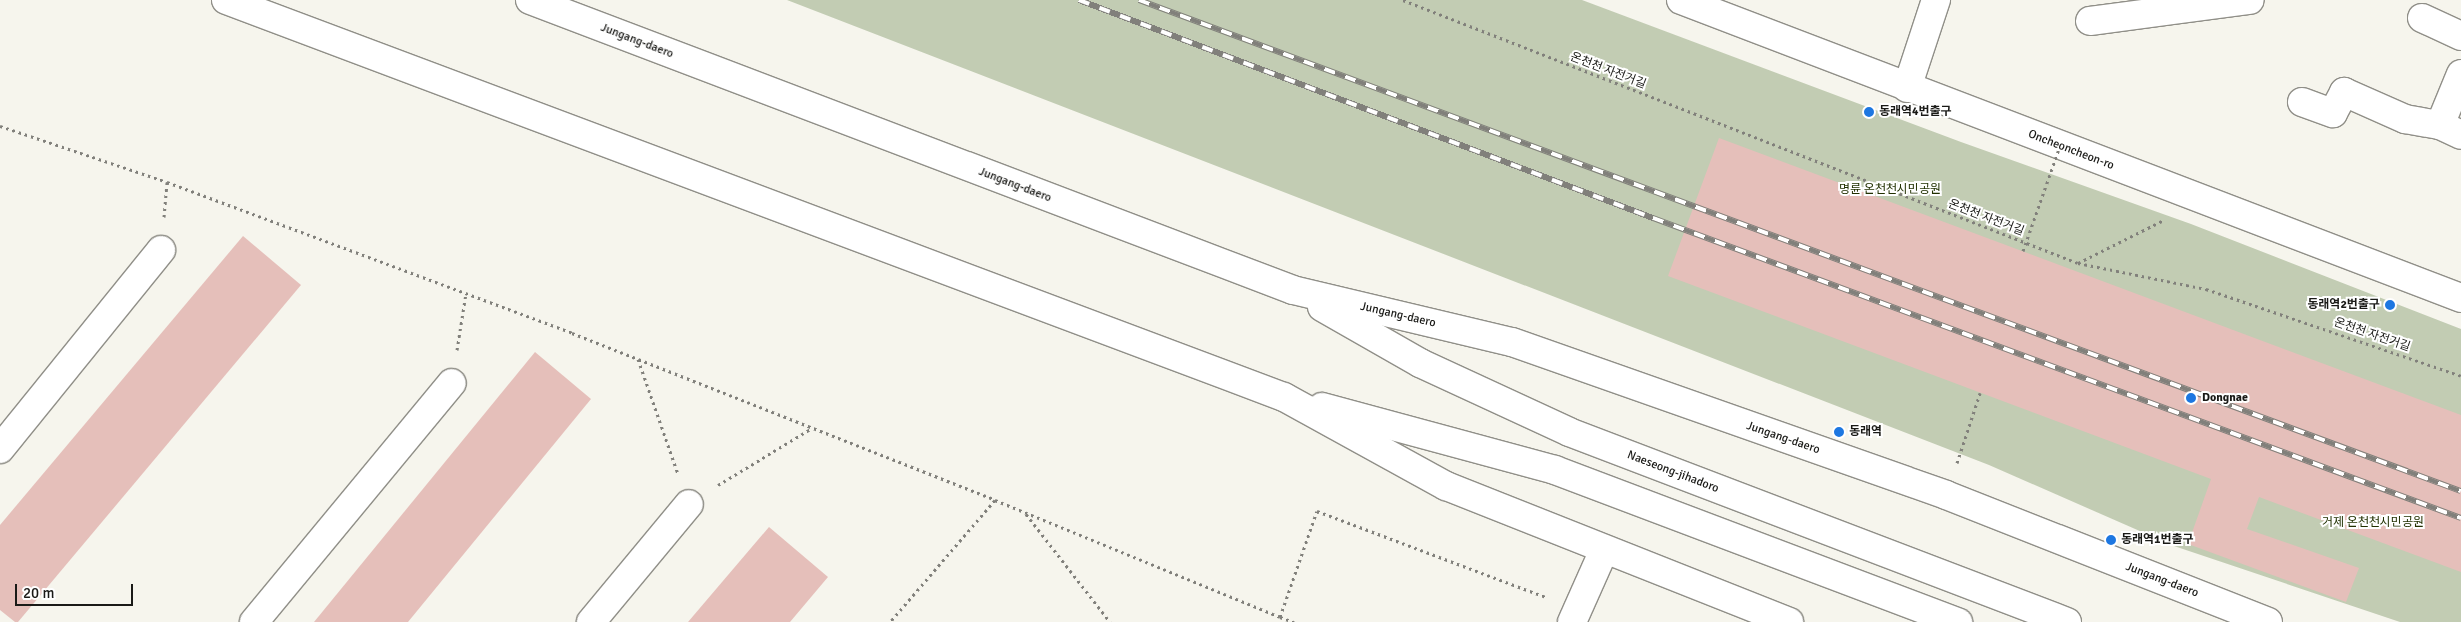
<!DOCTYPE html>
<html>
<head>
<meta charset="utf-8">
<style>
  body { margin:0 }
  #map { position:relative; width:2461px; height:622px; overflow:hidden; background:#f6f5ed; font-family:Signika,"Noto Sans KR",sans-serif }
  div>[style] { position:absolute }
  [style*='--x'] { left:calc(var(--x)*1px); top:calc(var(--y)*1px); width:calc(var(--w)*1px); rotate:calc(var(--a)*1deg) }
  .green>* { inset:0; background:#c2ccb3 }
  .building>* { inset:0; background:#e5bfba }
  .path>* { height:3px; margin-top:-1.5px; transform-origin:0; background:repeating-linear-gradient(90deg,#81807b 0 2.5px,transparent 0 6.5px) }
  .roads { filter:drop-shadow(1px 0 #908f88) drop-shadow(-1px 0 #908f88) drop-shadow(0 1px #908f88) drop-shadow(0 -1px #908f88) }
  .minor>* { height:28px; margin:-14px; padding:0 14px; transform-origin:14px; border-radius:14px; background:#fff }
  .major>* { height:28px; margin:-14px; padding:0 14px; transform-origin:14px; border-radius:14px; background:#fff }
  .rail>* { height:5.5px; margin-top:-2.75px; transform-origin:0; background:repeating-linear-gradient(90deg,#fff 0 11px,#81807b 0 22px); box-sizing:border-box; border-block:1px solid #81807b }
  .path-bridge>* { height:3px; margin-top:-1.5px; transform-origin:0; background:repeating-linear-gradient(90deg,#81807b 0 2.5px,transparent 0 6.5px) }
  .dots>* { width:14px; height:14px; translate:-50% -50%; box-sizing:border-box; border:2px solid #fff; border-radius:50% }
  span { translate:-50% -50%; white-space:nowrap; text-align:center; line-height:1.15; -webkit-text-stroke:4px #fff; paint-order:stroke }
  .street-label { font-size:12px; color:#1a1a17 }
  .poi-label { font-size:12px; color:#1a1a17; font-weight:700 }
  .left { translate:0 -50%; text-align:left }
  .right { translate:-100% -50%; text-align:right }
  .park-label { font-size:12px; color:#213000 }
  .scale { position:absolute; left:15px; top:584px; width:118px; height:22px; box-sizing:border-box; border:2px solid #1a1a17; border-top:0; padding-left:6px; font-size:15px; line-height:18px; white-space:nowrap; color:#1a1a17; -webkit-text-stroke:4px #fff; paint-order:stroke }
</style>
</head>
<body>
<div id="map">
  <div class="green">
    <div style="clip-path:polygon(787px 0,1582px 0,1961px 142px,2191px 224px,2461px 329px,2461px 622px,2400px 622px,2174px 546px,1989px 465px)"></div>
  </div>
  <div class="building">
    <div style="clip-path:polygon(1719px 138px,2461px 415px,2461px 572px,2259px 497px,2247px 529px,2359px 568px,2346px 602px,2188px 544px,2211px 479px,1668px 276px)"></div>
    <div style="clip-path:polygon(243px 236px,301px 285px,18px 622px,15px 622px,0 610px,0 525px)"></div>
    <div style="clip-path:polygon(535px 352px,591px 399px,408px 622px,314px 622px)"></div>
    <div style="clip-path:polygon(769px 527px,828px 577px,790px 622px,688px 622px)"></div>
  </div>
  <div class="path">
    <div style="--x:1403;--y:0;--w:724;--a:21.29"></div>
    <div style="--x:2078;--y:263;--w:131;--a:11.5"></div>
    <div style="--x:2206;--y:289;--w:269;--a:18.8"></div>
    <div style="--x:0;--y:126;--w:176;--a:18.5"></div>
    <div style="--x:167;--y:182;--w:432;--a:20.4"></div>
    <div style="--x:572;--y:333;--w:455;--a:21.5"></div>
    <div style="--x:995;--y:500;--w:161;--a:130.7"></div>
    <div style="--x:164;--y:217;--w:35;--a:-85"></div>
    <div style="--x:2078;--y:263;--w:94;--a:-26.6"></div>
    <div style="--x:457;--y:350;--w:58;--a:-81"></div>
    <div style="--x:638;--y:359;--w:122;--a:70.8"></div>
    <div style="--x:1957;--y:463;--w:74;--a:-71.8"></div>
    <div style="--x:718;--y:485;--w:110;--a:-31.2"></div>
    <div style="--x:995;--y:500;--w:308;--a:22.3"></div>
    <div style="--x:1280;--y:617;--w:112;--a:-70.8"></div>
    <div style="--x:1317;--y:511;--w:245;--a:20.6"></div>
    <div style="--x:1026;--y:514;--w:137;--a:52.1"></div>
    <div style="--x:1280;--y:617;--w:15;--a:20"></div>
  </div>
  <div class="roads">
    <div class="minor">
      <div style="--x:1681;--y:0;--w:835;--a:20.91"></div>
      <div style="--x:2422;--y:18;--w:43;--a:24.8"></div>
      <div style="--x:2090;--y:21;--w:161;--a:-7.5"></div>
      <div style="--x:1907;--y:88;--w:93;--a:-71.8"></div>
      <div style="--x:2302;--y:102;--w:33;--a:20"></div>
      <div style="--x:2333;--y:113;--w:24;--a:-62"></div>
      <div style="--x:2344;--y:92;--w:67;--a:23.9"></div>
      <div style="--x:2405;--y:119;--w:36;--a:10"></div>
      <div style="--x:2440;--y:125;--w:23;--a:25"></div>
      <div style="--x:2440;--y:125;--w:55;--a:-67.6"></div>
      <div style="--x:0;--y:449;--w:256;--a:-51"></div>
      <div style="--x:254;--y:622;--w:310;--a:-50.4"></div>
      <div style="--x:591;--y:622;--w:153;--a:-50.3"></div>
      <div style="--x:1572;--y:622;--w:79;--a:-66"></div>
    </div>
    <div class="major">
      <div style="--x:226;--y:0;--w:1130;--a:20.57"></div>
      <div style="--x:1284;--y:397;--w:185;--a:28.8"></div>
      <div style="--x:1446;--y:486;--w:369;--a:21.6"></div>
      <div style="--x:530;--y:0;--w:816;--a:20.81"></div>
      <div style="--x:1293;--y:290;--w:225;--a:13.4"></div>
      <div style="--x:1512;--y:342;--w:460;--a:19.4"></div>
      <div style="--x:1946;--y:495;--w:346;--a:21.5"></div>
      <div style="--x:1322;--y:307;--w:113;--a:29.7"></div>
      <div style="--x:1420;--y:363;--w:164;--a:24.8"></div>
      <div style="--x:1569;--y:432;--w:533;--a:20.88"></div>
      <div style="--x:1322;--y:407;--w:241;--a:15.1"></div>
      <div style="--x:1555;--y:470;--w:431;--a:20.7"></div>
    </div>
  </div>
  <div class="rail">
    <div style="--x:1079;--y:0;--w:614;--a:20.8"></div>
    <div style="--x:1653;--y:218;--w:862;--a:20.37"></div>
    <div style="--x:1139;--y:0;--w:1410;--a:20.38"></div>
  </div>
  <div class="path-bridge">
    <div style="--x:2023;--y:251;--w:111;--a:-70.6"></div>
  </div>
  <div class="dots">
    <div style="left:1869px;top:112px;background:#1d77e1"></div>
    <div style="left:2390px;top:305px;background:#1d77e1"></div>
    <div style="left:2191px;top:398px;background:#1d77e1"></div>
    <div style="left:1839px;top:432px;background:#1d77e1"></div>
    <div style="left:2111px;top:540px;background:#1d77e1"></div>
  </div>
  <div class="street-label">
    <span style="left:637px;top:41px;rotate:21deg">Jungang-daero</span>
    <span style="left:1608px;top:71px;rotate:21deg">온천천 자전거길</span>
    <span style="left:2071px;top:150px;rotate:21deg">Oncheoncheon-ro</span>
    <span style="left:1015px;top:185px;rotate:21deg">Jungang-daero</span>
    <span style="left:1986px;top:218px;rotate:21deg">온천천 자전거길</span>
    <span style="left:1398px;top:315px;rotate:13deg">Jungang-daero</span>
    <span style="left:2372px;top:335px;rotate:19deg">온천천 자전거길</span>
    <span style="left:1783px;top:438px;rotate:19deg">Jungang-daero</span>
    <span style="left:1673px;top:472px;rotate:21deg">Naeseong-jihadoro</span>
    <span style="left:2162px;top:580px;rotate:21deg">Jungang-daero</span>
  </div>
  <div class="poi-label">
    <span class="left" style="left:1879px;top:112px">동래역4번출구</span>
    <span class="right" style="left:2380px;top:305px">동래역2번출구</span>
    <span class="left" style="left:2202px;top:398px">Dongnae</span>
    <span class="left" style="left:1849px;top:432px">동래역</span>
    <span class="left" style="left:2121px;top:540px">동래역1번출구</span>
  </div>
  <div class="park-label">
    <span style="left:1890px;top:190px">명륜 온천천시민공원</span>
    <span style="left:2373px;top:523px">거제 온천천시민공원</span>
  </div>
  <div class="scale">20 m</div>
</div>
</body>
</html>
